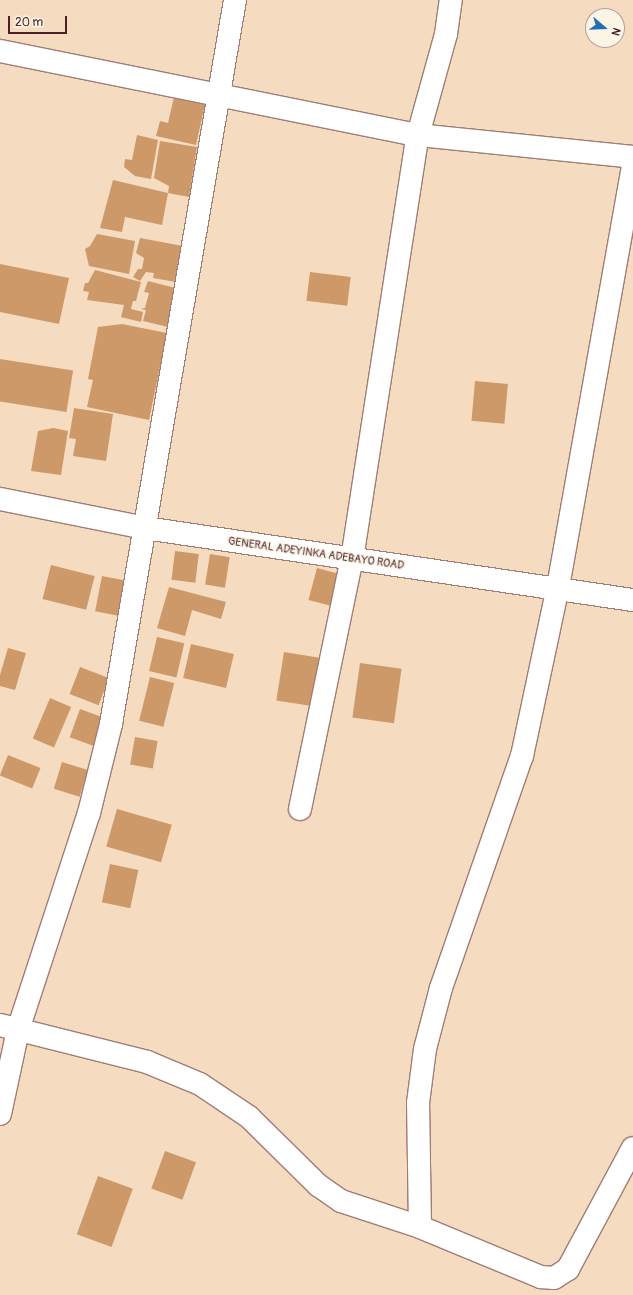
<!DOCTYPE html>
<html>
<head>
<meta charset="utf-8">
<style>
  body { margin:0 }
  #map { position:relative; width:633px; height:1295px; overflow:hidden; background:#f5dbbf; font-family:Pangolin,sans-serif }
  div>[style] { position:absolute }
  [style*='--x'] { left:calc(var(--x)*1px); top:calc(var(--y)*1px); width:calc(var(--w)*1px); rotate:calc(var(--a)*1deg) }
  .building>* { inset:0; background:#ce9969; transform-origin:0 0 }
  .roads { filter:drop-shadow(1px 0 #a07d75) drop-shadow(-1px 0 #a07d75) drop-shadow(0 1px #a07d75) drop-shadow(0 -1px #a07d75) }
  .minor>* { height:22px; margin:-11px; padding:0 11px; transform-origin:11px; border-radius:11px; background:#fff }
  span { translate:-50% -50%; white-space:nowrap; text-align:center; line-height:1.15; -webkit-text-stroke:3px #fcf5e5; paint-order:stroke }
  .street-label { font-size:11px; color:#4a1f2b }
  .north { position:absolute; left:585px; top:8px; width:40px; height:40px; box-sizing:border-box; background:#fcf5e5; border:1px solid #b59f9b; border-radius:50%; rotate:109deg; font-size:11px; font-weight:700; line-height:16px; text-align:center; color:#4a1f2b }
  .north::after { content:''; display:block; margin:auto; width:14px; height:18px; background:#1f6fb2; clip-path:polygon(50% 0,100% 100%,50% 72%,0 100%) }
  .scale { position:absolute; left:8px; top:16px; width:59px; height:18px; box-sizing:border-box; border:2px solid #4a1f2b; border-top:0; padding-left:5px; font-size:12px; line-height:14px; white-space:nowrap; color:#4a1f2b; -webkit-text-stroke:3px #fcf5e5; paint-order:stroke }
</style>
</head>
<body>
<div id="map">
  <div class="building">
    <div style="clip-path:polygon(175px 93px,206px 100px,196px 145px,156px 136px,160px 121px,168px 123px)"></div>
    <div style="clip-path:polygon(137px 135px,158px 140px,151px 179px,135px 176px,124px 167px,125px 159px,132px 160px)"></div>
    <div style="clip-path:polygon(160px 141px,197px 147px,189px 197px,168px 193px,169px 186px,154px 178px)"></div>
    <div style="clip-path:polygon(113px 180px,168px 193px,162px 225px,125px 217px,122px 232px,100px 228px)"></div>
    <div style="clip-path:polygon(97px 234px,135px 241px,129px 274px,89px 266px,85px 249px,90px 246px)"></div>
    <div style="clip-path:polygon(140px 238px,183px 246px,176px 282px,153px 278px,154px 273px,146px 272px,140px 281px,133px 277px,138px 269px,142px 269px,144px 258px,136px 253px)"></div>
    <div style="clip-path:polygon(0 264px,69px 278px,59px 324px,0 312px)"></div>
    <div style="clip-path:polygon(95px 270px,141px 282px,136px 301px,133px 301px,131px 309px,143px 312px,141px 322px,121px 317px,124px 305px,87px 300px,89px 292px,83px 291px,85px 283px,88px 283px)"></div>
    <div style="left:310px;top:272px;width:41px;height:29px;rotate:7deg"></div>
    <div style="clip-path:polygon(148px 281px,179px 289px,168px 327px,143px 321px,146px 310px,141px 309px,145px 308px,149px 293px,144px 292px)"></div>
    <div style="clip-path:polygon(122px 324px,167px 333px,149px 420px,87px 407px,93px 380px,88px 379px,98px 327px)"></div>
    <div style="left:0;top:359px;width:74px;height:42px;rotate:9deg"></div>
    <div style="left:475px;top:381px;width:33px;height:40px;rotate:5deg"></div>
    <div style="clip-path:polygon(74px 408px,113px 414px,106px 461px,73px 456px,76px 439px,69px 438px)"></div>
    <div style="clip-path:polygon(53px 428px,68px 431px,61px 475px,31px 471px,38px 431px)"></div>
    <div style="left:175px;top:551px;width:24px;height:29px;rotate:7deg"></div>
    <div style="left:210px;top:554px;width:20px;height:31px;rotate:9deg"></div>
    <div style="left:51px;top:565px;width:45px;height:35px;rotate:14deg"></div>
    <div style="left:317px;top:568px;width:23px;height:33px;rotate:15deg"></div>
    <div style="left:102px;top:576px;width:25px;height:36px;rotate:11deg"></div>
    <div style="clip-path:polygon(169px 587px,226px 602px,221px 619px,192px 610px,185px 636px,157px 628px)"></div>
    <div style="left:157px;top:637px;width:28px;height:35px;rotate:13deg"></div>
    <div style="left:191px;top:644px;width:44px;height:35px;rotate:13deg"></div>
    <div style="clip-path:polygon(8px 648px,26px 653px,15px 690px,0 686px,0 675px)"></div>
    <div style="left:284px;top:652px;width:36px;height:49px;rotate:9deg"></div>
    <div style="left:360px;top:663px;width:42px;height:55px;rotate:8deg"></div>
    <div style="left:80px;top:667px;width:31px;height:29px;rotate:21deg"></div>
    <div style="left:150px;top:677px;width:25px;height:45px;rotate:14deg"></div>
    <div style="left:50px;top:698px;width:23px;height:44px;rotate:23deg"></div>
    <div style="left:80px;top:709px;width:32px;height:30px;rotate:20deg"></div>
    <div style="left:135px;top:737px;width:23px;height:28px;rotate:10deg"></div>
    <div style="left:8px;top:755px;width:35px;height:22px;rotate:22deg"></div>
    <div style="left:62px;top:762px;width:27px;height:28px;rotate:17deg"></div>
    <div style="left:117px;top:809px;width:57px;height:39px;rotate:16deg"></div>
    <div style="left:110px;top:864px;width:29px;height:39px;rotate:12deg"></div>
    <div style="left:165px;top:1151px;width:33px;height:40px;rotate:20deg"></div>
    <div style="left:98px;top:1176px;width:37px;height:62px;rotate:20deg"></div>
  </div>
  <div class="roads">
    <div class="minor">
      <div style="--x:0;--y:51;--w:426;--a:11.4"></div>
      <div style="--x:418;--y:135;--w:216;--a:5.8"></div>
      <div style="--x:0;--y:499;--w:148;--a:11.3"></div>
      <div style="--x:145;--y:528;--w:493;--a:8.4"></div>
      <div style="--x:300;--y:809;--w:255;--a:-78.3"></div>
      <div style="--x:352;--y:559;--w:429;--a:-81.2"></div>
      <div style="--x:418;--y:135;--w:105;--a:-74.5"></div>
      <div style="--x:446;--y:34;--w:34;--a:-82"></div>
      <div style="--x:0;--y:1025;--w:152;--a:14.1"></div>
      <div style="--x:147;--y:1062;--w:57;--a:22.5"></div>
      <div style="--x:200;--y:1084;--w:59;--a:34"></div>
      <div style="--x:249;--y:1117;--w:97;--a:44.6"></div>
      <div style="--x:318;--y:1185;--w:28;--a:35"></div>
      <div style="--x:341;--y:1201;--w:83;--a:18.2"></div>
      <div style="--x:420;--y:1227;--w:131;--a:22.5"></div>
      <div style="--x:541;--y:1277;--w:13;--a:4"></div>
      <div style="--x:554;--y:1278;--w:17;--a:-33"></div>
      <div style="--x:568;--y:1269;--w:137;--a:-61.8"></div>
      <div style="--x:0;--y:1114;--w:86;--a:-77.9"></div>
      <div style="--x:18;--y:1030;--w:228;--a:-71.9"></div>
      <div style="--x:89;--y:813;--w:92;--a:-76.1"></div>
      <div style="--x:111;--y:724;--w:735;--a:-80.28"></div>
      <div style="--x:420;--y:1227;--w:124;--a:-90.9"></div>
      <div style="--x:418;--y:1103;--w:54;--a:-82.6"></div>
      <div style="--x:425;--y:1049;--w:63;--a:-75.3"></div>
      <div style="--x:441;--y:988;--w:246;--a:-70.8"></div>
      <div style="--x:522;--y:756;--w:173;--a:-78"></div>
      <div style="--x:558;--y:587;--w:429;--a:-79.9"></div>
    </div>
  </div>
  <div class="street-label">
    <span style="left:316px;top:554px;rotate:8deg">GENERAL ADEYINKA ADEBAYO ROAD</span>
  </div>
  <div class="north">N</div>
  <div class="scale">20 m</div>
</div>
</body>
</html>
